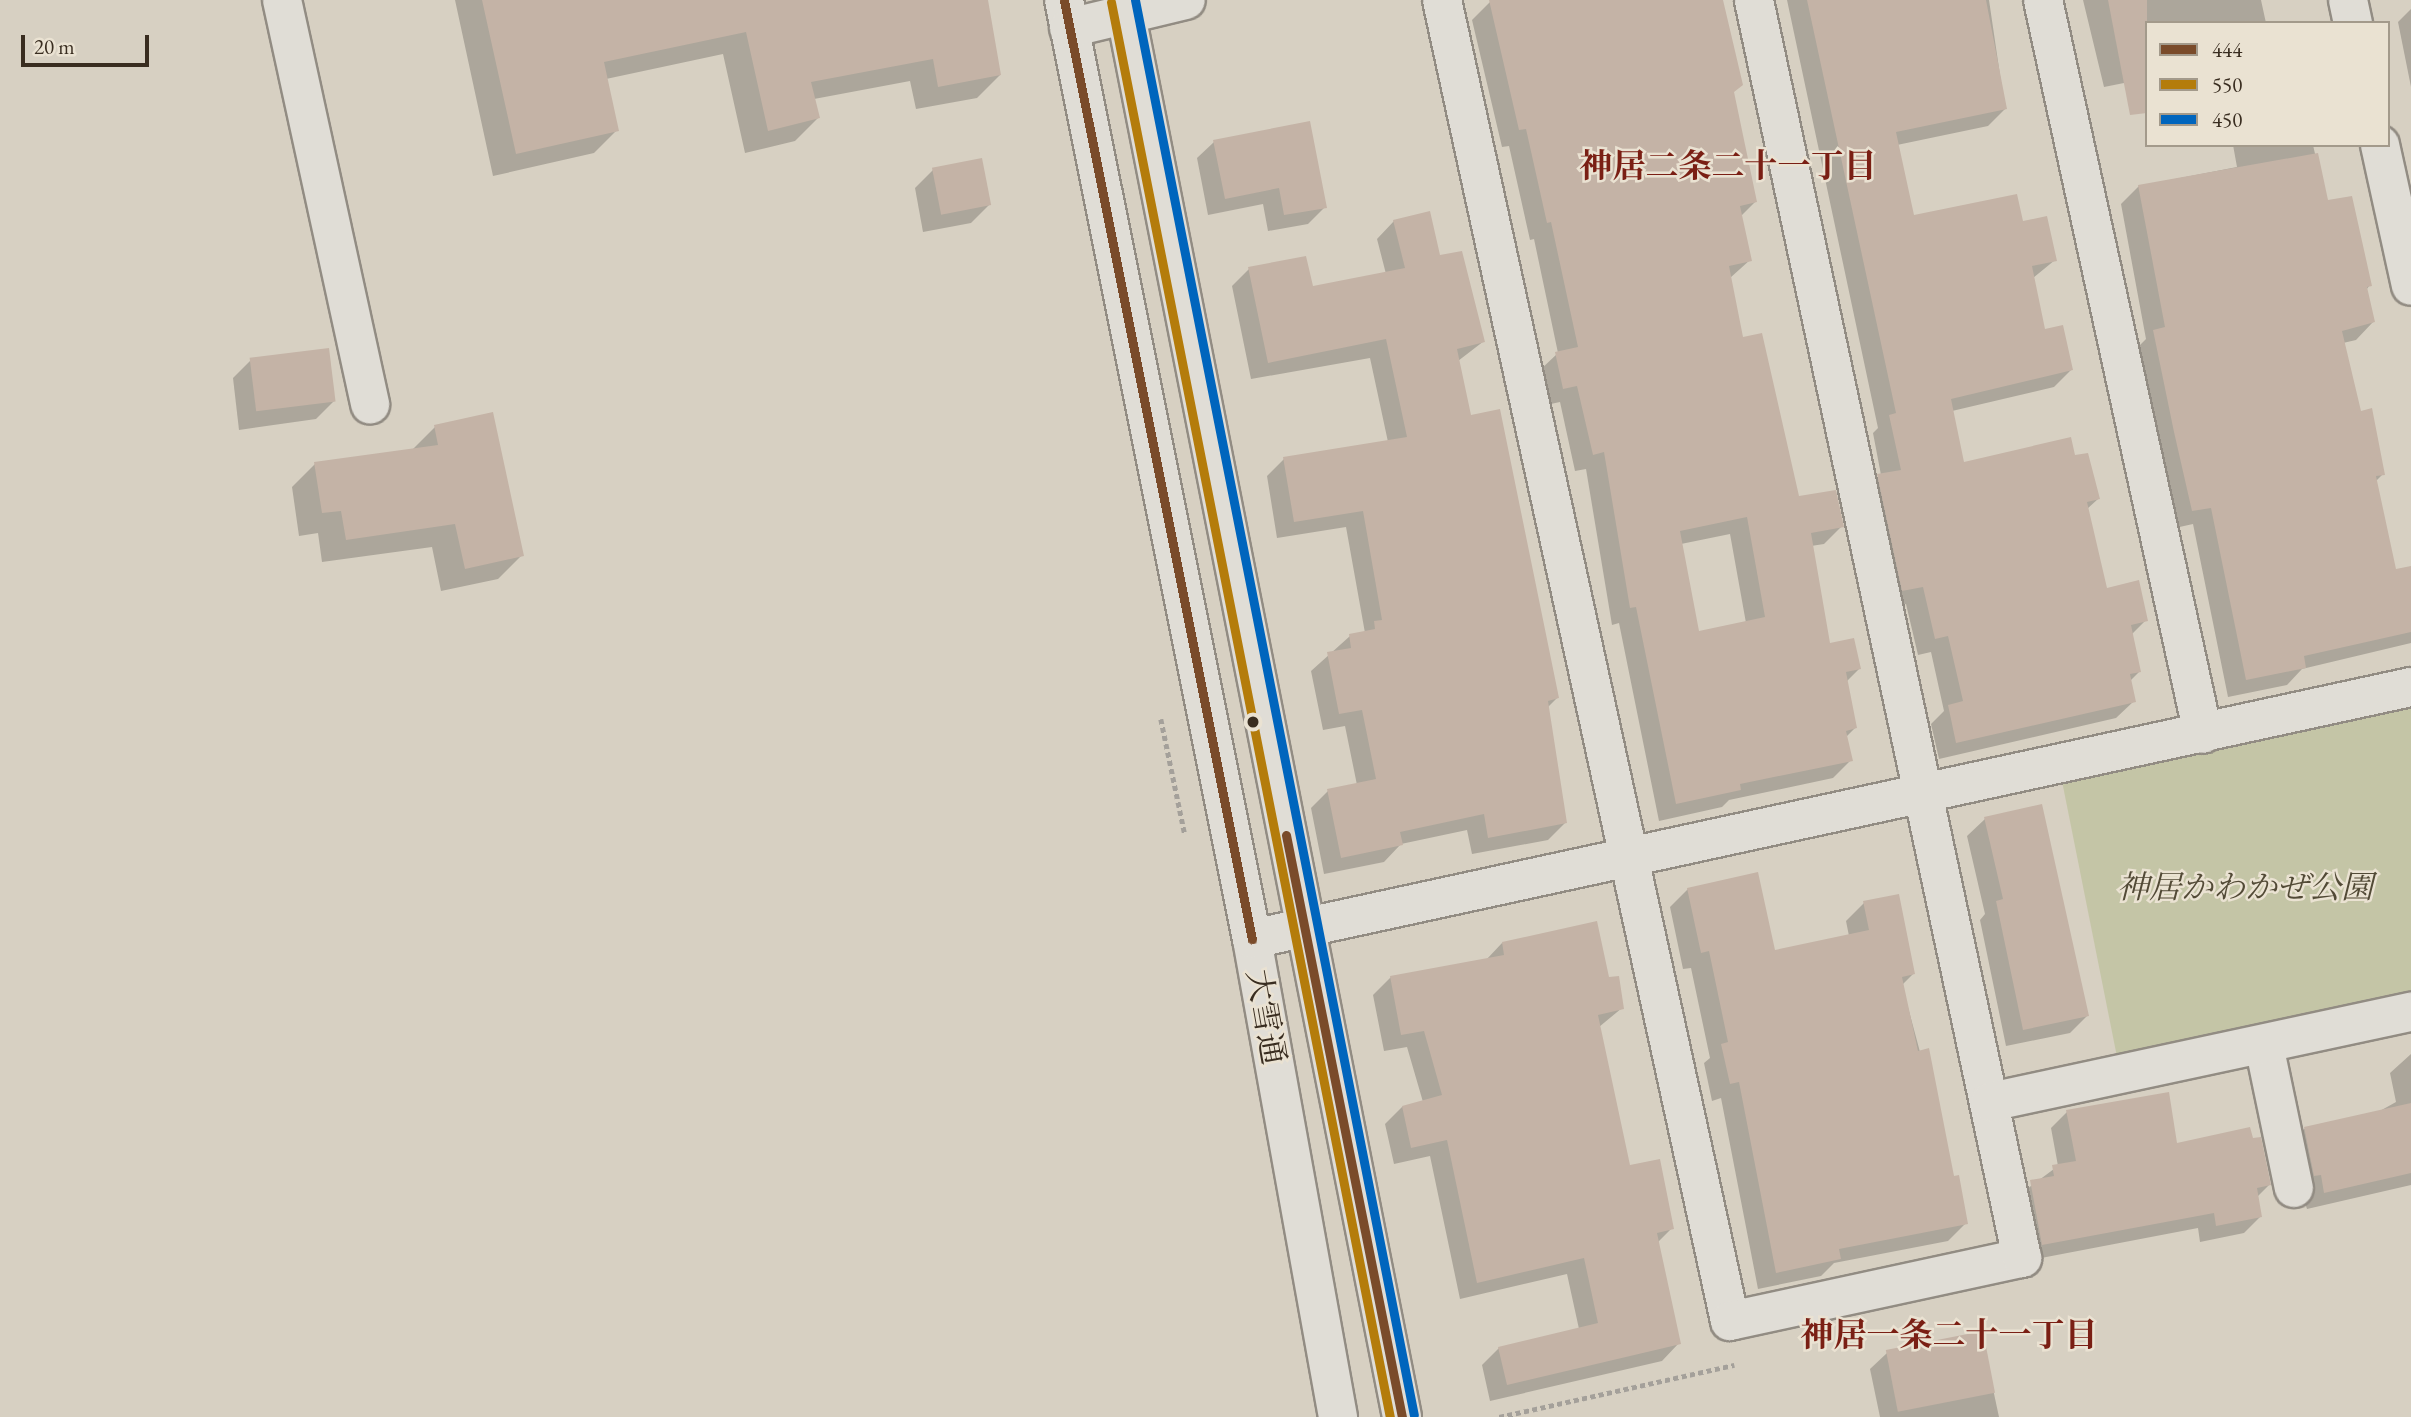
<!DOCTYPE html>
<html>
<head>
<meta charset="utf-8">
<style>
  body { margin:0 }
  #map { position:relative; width:2411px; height:1417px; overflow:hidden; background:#d7d0c2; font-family:"EB Garamond","Noto Serif JP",serif }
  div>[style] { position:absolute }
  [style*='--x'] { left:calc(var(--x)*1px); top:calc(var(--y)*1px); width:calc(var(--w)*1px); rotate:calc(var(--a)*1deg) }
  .green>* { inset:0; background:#c4c5a6 }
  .shadow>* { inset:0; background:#0003 }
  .building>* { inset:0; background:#c4b3a6; transform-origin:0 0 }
  .path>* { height:4.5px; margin-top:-2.25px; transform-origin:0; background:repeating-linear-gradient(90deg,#a4a09a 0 5px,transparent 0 8.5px) }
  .roads { filter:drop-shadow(2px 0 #928c83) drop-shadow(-2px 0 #928c83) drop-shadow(0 2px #928c83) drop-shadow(0 -2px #928c83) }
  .minor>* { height:38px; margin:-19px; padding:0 19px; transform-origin:19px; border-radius:19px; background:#e0ddd6 }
  .bus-1>* { height:9px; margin:-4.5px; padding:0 4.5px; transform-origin:4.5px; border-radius:4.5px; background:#7a4b2a }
  .bus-2>* { height:9px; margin:-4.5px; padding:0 4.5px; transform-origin:4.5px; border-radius:4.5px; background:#b47c0b }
  .bus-3>* { height:9px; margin:-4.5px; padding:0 4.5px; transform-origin:4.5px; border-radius:4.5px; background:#0065bd }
  .dots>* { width:19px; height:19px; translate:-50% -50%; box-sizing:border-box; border:4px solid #eae2d2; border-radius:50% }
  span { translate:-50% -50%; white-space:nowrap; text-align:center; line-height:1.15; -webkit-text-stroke:5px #eae2d2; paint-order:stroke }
  .park-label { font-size:32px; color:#524a36; font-style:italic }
  .street-label { font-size:32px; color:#392d20 }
  .neighbourhood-label { font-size:33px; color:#7a1f14; font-weight:700 }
  .legend { position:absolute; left:2145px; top:21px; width:245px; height:126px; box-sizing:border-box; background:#eae2d2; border:2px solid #a39a8b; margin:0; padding:9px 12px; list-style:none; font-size:21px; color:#392d20 }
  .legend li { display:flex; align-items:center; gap:14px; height:35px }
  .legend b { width:35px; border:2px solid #a39a8b }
  .scale { position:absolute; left:21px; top:35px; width:128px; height:32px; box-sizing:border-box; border:4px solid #392d20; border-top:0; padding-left:9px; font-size:21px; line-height:24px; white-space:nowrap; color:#392d20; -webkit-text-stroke:5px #eae2d2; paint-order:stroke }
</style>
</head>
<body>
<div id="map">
  <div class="green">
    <div style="clip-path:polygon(2411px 687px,2411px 1012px,2121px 1077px,2059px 766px)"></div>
  </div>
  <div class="shadow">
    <div style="clip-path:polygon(455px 0,986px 0,1000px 75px,977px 98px,916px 109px,910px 81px,814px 99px,818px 118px,795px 141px,745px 153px,723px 54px,606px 79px,617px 130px,594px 153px,493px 176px)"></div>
    <div style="clip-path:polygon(evenodd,1500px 0,1696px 0,1733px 93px,1755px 202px,1741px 216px,1750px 260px,1730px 278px,1742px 340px,1798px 499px,1842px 526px,1824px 544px,1811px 546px,1829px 645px,1859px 669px,1846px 682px,1855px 728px,1846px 737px,1851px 760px,1833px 778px,1729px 800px,1722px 807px,1659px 821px,1619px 623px,1612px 625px,1586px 469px,1575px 471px,1560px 402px,1546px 405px,1539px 371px,1558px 353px,1534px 239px,1530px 240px,1509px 146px,1502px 147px,1472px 20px,1490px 2px,1500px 0,1730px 534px,1746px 623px,1698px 633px,1681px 544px,1730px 534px)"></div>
    <div style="clip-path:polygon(1787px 0,1989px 0,2005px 109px,1988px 126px,1897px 145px,1913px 217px,2022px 223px,2055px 260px,2033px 278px,2043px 331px,2071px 370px,2054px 387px,1952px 411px,1963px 464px,2074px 458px,2098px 499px,2087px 509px,2106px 590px,2146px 620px,2131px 635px,2139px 672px,2130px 681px,2134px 701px,2116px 718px,1939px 759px,1931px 724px,1944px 711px,1931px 652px,1918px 655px,1906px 604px,1885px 607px,1861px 493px,1881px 475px,1873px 433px,1878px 428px)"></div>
    <div style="clip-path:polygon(2083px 0,2261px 0,2266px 23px,2147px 23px,2139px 80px,2104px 87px)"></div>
    <div style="clip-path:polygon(2411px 9px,2411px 87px,2398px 22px)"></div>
    <div style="clip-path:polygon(1214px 142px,1325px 207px,1308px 224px,1268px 231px,1263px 204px,1208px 215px,1197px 158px)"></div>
    <div style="clip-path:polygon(2233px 145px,2313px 145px,2326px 202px,2370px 285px,2366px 290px,2373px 322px,2356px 340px,2343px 343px,2360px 413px,2383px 474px,2375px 482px,2395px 571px,2411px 567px,2411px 643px,2302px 669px,2287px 685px,2228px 697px,2193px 524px,2175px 528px,2136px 349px,2146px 339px,2121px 204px,2139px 186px,2237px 167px)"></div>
    <div style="clip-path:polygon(933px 170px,989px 205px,971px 223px,923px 232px,915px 188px)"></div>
    <div style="clip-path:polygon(1394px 221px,1439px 257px,1484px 341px,1458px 361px,1470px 417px,1557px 698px,1547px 708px,1565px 823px,1548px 840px,1472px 854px,1467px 830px,1401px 844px,1384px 862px,1324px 874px,1311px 808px,1328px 791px,1357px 785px,1345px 726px,1323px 730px,1311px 671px,1350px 636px,1365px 633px,1346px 527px,1277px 538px,1267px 476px,1284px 459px,1388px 442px,1370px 358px,1251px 379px,1232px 286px,1249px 269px,1311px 288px,1386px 274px,1377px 239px)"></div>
    <div style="clip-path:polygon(251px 360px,334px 401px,316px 419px,239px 430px,233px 378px)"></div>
    <div style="clip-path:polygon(435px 427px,522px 555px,498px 579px,441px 591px,432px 547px,322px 562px,318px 533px,299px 536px,292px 487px,315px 464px,411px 451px)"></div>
    <div style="clip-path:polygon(1985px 819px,2087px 1016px,2070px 1033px,2006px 1046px,1980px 920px,1985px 914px,1967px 836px)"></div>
    <div style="clip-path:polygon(1688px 889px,1774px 952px,1849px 936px,1846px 921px,1864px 903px,1913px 974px,1902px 985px,1966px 1223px,1948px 1241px,1834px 1263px,1821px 1276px,1758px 1289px,1721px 1098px,1712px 1101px,1704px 1063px,1710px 1058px,1691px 968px,1683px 969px,1670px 907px)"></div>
    <div style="clip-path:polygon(1502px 943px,1608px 979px,1622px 1008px,1599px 1027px,1629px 1167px,1672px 1228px,1657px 1243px,1679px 1343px,1662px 1361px,1490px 1401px,1482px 1365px,1499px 1348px,1579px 1329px,1567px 1274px,1460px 1299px,1430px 1156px,1394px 1164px,1385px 1124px,1402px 1107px,1423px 1102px,1407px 1047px,1384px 1051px,1373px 995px,1391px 977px,1486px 960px)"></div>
    <div style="clip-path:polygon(2411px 1054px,2411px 1185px,2307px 1209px,2287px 1146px,2304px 1129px,2378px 1112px,2396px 1102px,2390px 1073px)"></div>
    <div style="clip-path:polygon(2067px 1112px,2175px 1145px,2269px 1185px,2257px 1197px,2260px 1217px,2244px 1233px,2200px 1242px,2198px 1228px,2026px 1261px,2015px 1198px,2058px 1166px,2051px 1128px)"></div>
    <div style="clip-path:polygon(1981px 1333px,1999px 1417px,1880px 1417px,1870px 1369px,1887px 1353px)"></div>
  </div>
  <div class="building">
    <div style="clip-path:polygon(482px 0,988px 0,1001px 75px,938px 87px,933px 59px,811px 82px,820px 118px,768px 131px,746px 32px,604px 62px,619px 131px,516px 154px)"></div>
    <div style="clip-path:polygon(evenodd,1489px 0,1723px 0,1743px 85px,1734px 92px,1757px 202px,1740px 206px,1752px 261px,1729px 266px,1743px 337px,1762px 333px,1799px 496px,1836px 490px,1844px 527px,1811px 533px,1830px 643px,1854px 638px,1861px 669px,1846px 672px,1857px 728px,1846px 731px,1853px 761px,1740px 784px,1741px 790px,1676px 804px,1636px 607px,1630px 608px,1604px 452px,1593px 455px,1577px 386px,1563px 389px,1555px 352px,1578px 347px,1551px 222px,1547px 223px,1526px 129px,1519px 130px,1489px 0,1747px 517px,1765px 617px,1699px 631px,1680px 531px,1747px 517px)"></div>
    <div style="clip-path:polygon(1807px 0,1986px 0,2007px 109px,1896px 132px,1914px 215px,2017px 194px,2023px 221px,2047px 216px,2057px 261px,2032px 266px,2045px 329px,2063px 325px,2073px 370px,1951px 399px,1964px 462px,2071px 437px,2075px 455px,2088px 453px,2100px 499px,2087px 502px,2107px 588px,2139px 580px,2148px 621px,2131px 625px,2141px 672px,2130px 674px,2136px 702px,1956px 743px,1948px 705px,1963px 701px,1948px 636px,1935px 639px,1923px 587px,1902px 591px,1877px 474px,1901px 470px,1889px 415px,1896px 413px)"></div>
    <div style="clip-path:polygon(2108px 0,2147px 0,2147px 113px,2130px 115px)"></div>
    <div style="clip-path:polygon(1310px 121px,1327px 208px,1284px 215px,1279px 188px,1225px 199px,1213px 140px)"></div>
    <div style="clip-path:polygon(2318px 153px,2328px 200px,2352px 196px,2372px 286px,2367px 287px,2375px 322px,2342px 331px,2361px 411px,2372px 408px,2385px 475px,2376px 476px,2396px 569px,2411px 566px,2411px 632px,2304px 656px,2306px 668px,2246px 680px,2211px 508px,2192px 511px,2174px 432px,2153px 330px,2165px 327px,2138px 185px)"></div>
    <div style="left:982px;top:158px;width:48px;height:51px;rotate:79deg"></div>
    <div style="clip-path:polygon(1430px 211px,1440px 255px,1462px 251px,1485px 342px,1457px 349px,1471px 415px,1500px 409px,1559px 698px,1548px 701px,1567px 823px,1488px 838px,1484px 814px,1400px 832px,1403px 845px,1341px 858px,1327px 789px,1376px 779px,1362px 710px,1339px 714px,1327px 652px,1351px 648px,1349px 634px,1375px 629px,1374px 621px,1382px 620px,1363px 511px,1294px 522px,1283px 457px,1407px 437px,1386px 339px,1268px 363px,1248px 267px,1306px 256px,1313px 286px,1405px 268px,1393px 220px)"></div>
    <div style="left:329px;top:348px;width:54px;height:80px;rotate:83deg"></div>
    <div style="clip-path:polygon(493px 412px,524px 556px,465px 569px,455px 524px,346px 540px,341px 511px,322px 513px,314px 462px,438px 445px,434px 425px)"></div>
    <div style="clip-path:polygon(2042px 804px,2089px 1016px,2023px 1030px,1996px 901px,2003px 899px,1984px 817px)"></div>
    <div style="clip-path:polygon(1758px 872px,1775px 950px,1869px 930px,1863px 901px,1899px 894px,1915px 974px,1902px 977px,1918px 1051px,1929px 1048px,1954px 1176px,1959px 1175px,1968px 1224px,1839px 1249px,1841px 1259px,1776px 1273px,1739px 1082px,1730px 1084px,1721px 1044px,1728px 1042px,1709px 951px,1701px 953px,1687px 888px)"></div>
    <div style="clip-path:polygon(1597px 921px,1609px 977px,1619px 976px,1624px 1009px,1598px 1015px,1630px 1165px,1660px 1159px,1674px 1229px,1657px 1233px,1681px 1344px,1507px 1385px,1498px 1347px,1598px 1323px,1584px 1258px,1477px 1283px,1447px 1140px,1411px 1148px,1402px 1106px,1442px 1095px,1424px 1031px,1401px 1035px,1390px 976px,1504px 955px,1502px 942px)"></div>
    <div style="clip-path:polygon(2169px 1092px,2177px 1143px,2250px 1127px,2253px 1138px,2261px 1137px,2271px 1185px,2257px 1188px,2262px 1217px,2216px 1226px,2214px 1213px,2042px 1245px,2030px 1180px,2054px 1176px,2052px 1165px,2076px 1161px,2066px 1110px)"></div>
    <div style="clip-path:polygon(2411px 1103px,2411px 1173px,2324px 1193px,2321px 1175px,2314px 1176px,2304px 1127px)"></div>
    <div style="left:1983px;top:1331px;width:63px;height:99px;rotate:79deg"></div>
  </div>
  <div class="path">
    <div style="--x:1161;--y:719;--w:118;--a:78.3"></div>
    <div style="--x:1499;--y:1417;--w:241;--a:-12.5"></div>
  </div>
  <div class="roads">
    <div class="minor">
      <div style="--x:282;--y:0;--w:414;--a:77.7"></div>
      <div style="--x:1064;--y:0;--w:958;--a:78.68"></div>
      <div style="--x:1252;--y:939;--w:486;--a:79.8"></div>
      <div style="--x:1123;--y:0;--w:1444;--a:78.86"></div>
      <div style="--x:1442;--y:0;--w:1352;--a:77.7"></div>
      <div style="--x:1730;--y:1321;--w:299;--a:-12.2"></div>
      <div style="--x:2022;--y:1258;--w:1286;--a:-102.03"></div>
      <div style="--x:2043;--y:0;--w:751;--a:77.7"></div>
      <div style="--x:2348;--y:0;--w:24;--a:78"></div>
      <div style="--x:1069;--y:28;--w:120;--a:-13.5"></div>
      <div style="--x:2380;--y:145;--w:144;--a:77.6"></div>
      <div style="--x:1252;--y:939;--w:1186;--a:-12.27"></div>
      <div style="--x:2264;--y:1045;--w:146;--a:78.2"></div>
      <div style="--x:1990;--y:1102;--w:431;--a:-12.1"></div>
    </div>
  </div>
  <div class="bus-1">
    <div style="--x:1064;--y:0;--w:958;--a:78.68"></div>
    <div style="--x:1286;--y:835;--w:593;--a:78.73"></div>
  </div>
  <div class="bus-2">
    <div style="--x:1111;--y:2;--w:1442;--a:78.85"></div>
  </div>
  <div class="bus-3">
    <div style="--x:1135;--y:0;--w:1442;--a:78.85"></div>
  </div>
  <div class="dots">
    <div style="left:1253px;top:722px;background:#392d20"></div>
  </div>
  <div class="park-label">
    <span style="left:2245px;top:887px">神居かわかぜ公園</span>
  </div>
  <div class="street-label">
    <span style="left:1266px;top:1017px;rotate:80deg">大雪通</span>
  </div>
  <div class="neighbourhood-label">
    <span style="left:1728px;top:166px">神居二条二十一丁目</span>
    <span style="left:1949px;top:1335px">神居一条二十一丁目</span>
  </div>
  <ul class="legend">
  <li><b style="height:9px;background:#7a4b2a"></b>444</li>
  <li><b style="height:9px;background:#b47c0b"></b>550</li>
  <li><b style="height:9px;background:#0065bd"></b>450</li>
  </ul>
  <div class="scale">20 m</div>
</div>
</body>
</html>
